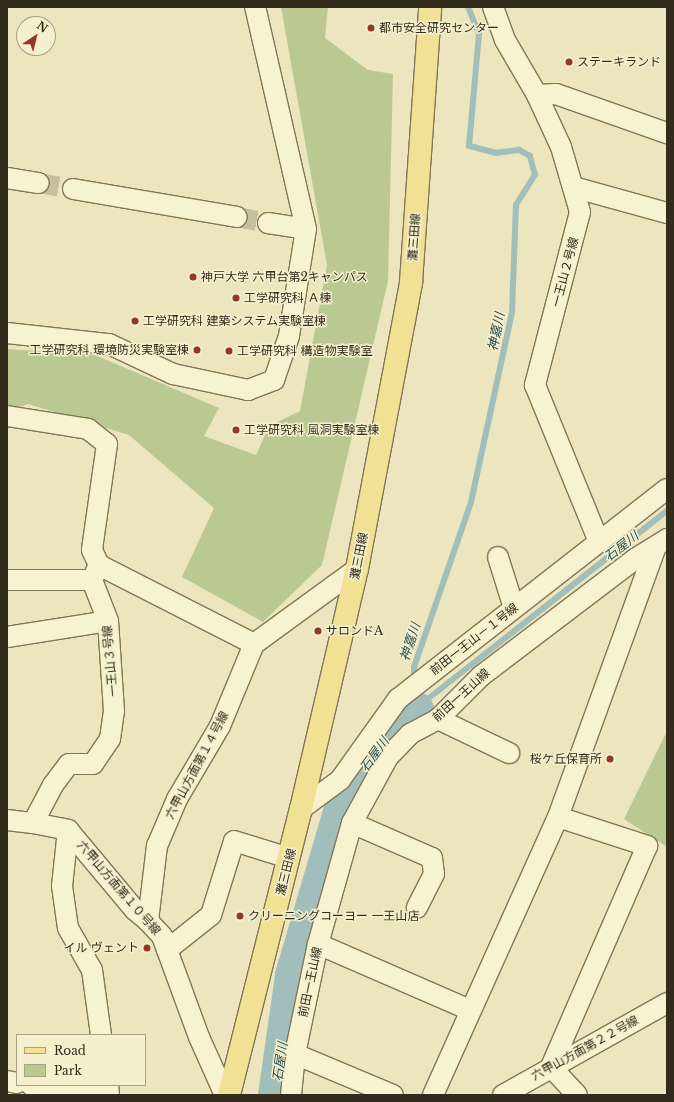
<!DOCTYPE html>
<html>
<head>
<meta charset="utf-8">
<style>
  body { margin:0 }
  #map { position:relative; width:674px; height:1102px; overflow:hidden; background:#ece5be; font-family:"Libre Baskerville","Noto Sans JP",serif }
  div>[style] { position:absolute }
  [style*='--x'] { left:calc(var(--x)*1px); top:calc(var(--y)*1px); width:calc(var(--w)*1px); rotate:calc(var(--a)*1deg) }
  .green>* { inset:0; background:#bac992 }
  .stream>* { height:6px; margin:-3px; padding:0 3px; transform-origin:3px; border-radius:3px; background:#a1beba }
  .river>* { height:37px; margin:-18.5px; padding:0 18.5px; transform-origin:18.5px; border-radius:18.5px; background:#a1beba }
  .minor-tunnel>* { height:20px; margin-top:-10px; transform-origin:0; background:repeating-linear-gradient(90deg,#c7c09d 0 20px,transparent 0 30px) }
  .roads { filter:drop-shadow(1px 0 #837657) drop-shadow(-1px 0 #837657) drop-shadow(0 1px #837657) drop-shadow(0 -1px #837657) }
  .minor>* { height:20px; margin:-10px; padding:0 10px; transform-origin:10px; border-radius:10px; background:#f7f2d0 }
  .major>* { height:22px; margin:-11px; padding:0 11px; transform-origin:11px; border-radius:11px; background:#f0e195 }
  .dots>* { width:11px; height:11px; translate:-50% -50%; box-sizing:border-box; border:2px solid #f4efcd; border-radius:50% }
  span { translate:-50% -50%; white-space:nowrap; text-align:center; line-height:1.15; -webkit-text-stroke:3px #f4efcd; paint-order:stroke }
  .poi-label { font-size:12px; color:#332b1b }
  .left { translate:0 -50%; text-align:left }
  .right { translate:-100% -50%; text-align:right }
  .street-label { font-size:12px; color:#332b1b }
  .water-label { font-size:13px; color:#2b4f53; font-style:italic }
  .frame { position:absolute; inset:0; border:8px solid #332b1b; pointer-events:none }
  .legend { position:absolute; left:16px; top:1034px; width:130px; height:52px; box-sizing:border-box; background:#f4efcd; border:1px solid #a7a186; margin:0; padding:5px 7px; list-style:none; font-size:12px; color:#332b1b }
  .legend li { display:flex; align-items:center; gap:8px; height:20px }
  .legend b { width:20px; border:1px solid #a7a186 }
  .north { position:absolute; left:16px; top:16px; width:40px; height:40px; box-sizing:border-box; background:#f4efcd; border:1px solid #a7a186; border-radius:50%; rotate:35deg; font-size:11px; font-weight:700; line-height:16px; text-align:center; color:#332b1b }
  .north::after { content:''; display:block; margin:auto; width:14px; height:18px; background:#913829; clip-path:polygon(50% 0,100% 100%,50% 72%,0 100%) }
</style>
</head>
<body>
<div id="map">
  <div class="green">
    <div style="clip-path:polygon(281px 7px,328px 7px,325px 38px,368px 70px,393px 74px,388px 281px,322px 565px,263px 622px,182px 577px,214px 508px,129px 435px,28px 404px,7px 411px,7px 349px,95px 355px,219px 408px,204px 436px,256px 455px,269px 426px,300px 411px,327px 265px)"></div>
    <div style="clip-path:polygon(667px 731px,667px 847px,624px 819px)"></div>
  </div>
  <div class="stream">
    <div style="--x:414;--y:681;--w:14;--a:-90"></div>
    <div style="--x:414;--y:667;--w:175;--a:-70.9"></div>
    <div style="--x:471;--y:502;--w:193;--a:-77.8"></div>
    <div style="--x:512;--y:313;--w:108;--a:-87.9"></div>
    <div style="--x:516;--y:205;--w:36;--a:-58"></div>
    <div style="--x:535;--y:175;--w:20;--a:-105"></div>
    <div style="--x:530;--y:156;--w:13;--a:-151"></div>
    <div style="--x:519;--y:150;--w:23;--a:173"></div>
    <div style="--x:496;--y:153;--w:28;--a:-165"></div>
    <div style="--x:469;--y:146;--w:112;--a:-84.9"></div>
    <div style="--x:479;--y:34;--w:29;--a:-112"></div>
    <div style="--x:414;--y:690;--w:19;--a:87"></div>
    <div style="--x:415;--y:709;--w:320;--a:-38.2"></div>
  </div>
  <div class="river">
    <div style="--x:276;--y:1095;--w:121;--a:-81.9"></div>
    <div style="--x:293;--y:975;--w:180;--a:-73.6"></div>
    <div style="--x:344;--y:802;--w:65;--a:-58.3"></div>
    <div style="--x:378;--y:747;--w:53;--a:-45.8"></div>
  </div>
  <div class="minor-tunnel">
    <div style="--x:39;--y:183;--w:35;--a:10"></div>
    <div style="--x:237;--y:217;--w:32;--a:11"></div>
  </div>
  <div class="roads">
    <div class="minor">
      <div style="--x:493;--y:7;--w:35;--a:70"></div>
      <div style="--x:505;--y:40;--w:64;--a:59.8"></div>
      <div style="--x:537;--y:95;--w:57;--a:65.2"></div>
      <div style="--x:561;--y:147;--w:68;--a:73.7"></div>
      <div style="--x:580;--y:212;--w:179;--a:104.6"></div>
      <div style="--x:535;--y:385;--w:170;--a:67.8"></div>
      <div style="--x:537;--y:95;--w:19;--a:-3"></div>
      <div style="--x:556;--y:94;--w:118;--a:19.4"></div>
      <div style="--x:7;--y:178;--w:32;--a:9"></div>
      <div style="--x:573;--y:187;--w:98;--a:15.5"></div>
      <div style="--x:73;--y:189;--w:166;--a:9.7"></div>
      <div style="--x:268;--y:223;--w:38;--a:9"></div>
      <div style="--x:7;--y:333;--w:103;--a:6.2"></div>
      <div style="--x:109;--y:344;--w:71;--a:25.1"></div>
      <div style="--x:173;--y:374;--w:77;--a:12"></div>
      <div style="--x:248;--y:390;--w:28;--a:-21"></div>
      <div style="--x:274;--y:380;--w:46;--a:-71.2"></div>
      <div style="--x:289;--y:336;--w:108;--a:-81"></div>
      <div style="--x:306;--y:229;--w:228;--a:-102.9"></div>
      <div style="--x:7;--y:416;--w:82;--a:9.1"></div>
      <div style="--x:88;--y:429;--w:24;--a:38"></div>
      <div style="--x:107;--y:444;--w:107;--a:98.1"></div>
      <div style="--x:92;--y:550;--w:17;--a:65"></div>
      <div style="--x:498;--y:557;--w:53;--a:72.6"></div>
      <div style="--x:7;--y:580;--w:85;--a:0"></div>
      <div style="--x:7;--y:637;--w:102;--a:-9"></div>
      <div style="--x:438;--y:719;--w:79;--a:25.6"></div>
      <div style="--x:301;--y:809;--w:49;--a:-36.6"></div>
      <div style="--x:340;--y:780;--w:100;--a:-54.4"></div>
      <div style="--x:398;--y:699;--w:341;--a:-38"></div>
      <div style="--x:558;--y:817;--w:94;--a:18"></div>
      <div style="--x:647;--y:846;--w:241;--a:113.5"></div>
      <div style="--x:551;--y:1067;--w:38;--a:47"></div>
      <div style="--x:7;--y:820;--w:26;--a:7"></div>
      <div style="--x:33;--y:823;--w:36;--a:11"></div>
      <div style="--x:68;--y:830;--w:104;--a:50.1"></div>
      <div style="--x:135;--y:910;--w:17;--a:40"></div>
      <div style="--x:148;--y:921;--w:21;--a:47"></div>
      <div style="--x:162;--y:936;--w:108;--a:69.9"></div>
      <div style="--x:199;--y:1037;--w:64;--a:65.9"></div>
      <div style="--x:33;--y:823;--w:43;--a:-62.2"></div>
      <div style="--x:53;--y:785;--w:26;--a:-53"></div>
      <div style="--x:69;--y:764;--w:24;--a:0"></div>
      <div style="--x:93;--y:764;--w:30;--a:-56"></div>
      <div style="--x:110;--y:739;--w:28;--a:-82"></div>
      <div style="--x:114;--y:711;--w:90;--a:-93.8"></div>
      <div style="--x:108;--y:621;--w:44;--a:-111.3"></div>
      <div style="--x:92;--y:580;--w:17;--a:-65"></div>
      <div style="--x:99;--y:565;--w:174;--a:27"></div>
      <div style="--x:352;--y:823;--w:87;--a:23.6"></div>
      <div style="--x:432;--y:858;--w:16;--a:83"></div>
      <div style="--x:434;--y:874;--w:38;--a:117"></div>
      <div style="--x:68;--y:830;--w:56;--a:96.1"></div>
      <div style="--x:62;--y:886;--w:42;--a:81.9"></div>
      <div style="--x:68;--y:928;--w:48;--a:60.3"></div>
      <div style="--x:92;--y:970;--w:66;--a:82.1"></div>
      <div style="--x:148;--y:921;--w:76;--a:-83.2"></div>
      <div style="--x:157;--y:846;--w:51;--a:-66.9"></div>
      <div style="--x:177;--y:799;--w:85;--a:-59.5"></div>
      <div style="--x:220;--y:726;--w:89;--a:-67.5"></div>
      <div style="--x:254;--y:644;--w:127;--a:-36.1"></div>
      <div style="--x:318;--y:944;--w:166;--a:23.5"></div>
      <div style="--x:167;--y:950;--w:56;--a:-38.5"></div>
      <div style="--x:211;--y:915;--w:77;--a:-72.7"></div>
      <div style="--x:234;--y:841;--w:58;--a:17.2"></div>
      <div style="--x:295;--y:1054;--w:106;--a:22.7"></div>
      <div style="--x:7;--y:1081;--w:10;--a:11"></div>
      <div style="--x:31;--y:1085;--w:66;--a:8.7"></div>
      <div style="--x:108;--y:1085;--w:10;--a:84"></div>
      <div style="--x:291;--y:1095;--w:41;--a:-84.4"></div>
      <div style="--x:295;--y:1054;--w:112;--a:-78.2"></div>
      <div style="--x:318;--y:944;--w:126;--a:-74.3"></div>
      <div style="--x:352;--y:823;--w:75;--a:-61.4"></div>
      <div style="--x:388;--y:757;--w:32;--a:-46"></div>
      <div style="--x:410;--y:734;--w:32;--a:-28"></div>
      <div style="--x:438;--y:719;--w:61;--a:-45"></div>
      <div style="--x:481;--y:676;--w:193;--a:-37.2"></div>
      <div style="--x:635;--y:559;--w:38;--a:-32"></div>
      <div style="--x:433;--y:1095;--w:305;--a:-65.8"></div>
      <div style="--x:558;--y:817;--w:287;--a:-70.1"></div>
      <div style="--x:503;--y:1095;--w:188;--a:-29.3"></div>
    </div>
    <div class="major">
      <div style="--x:229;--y:1095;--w:295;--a:-75.9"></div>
      <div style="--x:301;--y:809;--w:246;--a:-76.9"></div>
      <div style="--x:357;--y:569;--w:292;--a:-79.3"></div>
      <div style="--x:411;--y:282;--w:276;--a:-86"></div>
    </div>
  </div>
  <div class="dots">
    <div style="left:371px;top:28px;background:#913829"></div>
    <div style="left:569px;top:62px;background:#913829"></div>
    <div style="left:193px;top:277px;background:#913829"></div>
    <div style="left:236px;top:298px;background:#913829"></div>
    <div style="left:135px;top:321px;background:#913829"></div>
    <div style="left:197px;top:350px;background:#913829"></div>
    <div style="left:229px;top:351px;background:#913829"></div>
    <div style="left:236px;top:430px;background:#913829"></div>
    <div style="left:318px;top:631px;background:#913829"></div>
    <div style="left:610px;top:759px;background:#913829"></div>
    <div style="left:240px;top:916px;background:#913829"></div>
    <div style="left:147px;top:948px;background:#913829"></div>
  </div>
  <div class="poi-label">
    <span class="left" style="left:379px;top:28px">都市安全研究センター</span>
    <span class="left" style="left:577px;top:62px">ステーキランド</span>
    <span class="left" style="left:201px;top:277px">神戸大学 六甲台第2キャンパス</span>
    <span class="left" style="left:244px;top:298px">工学研究科 Ａ棟</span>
    <span class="left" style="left:143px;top:321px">工学研究科 建築システム実験室棟</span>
    <span class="right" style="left:189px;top:350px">工学研究科 環境防災実験室棟</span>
    <span class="left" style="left:237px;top:351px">工学研究科 構造物実験室</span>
    <span class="left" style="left:244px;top:430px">工学研究科 風洞実験室棟</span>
    <span class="left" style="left:326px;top:631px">サロンドA</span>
    <span class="right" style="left:602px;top:759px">桜ケ丘保育所</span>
    <span class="left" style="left:248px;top:916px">クリーニングコーヨー 一王山店</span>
    <span class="right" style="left:139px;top:948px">イル ヴェント</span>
  </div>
  <div class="street-label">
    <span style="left:414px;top:237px;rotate:-86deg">灘三田線</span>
    <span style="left:565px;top:272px;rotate:-75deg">一王山２号線</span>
    <span style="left:359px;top:556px;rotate:-79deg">灘三田線</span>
    <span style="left:474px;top:639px;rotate:-38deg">前田一王山－１号線</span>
    <span style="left:110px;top:661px;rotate:-95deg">一王山３号線</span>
    <span style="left:461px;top:695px;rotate:-42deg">前田一王山線</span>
    <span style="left:197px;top:765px;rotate:-62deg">六甲山方面第１４号線</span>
    <span style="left:286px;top:872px;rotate:-76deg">灘三田線</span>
    <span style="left:119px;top:888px;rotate:49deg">六甲山方面第１０号線</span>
    <span style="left:310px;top:982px;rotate:-78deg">前田一王山線</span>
    <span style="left:585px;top:1048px;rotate:-29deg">六甲山方面第２２号線</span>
  </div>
  <div class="water-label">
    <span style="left:497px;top:332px;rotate:-79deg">神嘉川</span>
    <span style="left:622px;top:547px;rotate:-38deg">石屋川</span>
    <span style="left:411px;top:642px;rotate:-72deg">神嘉川</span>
    <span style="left:375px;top:755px;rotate:-54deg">石屋川</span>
    <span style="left:281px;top:1062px;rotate:-82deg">石屋川</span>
  </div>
  <div class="frame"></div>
  <ul class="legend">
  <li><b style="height:5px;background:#f0e195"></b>Road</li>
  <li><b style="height:11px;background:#bac992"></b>Park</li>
  </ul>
  <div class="north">N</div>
</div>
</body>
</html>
